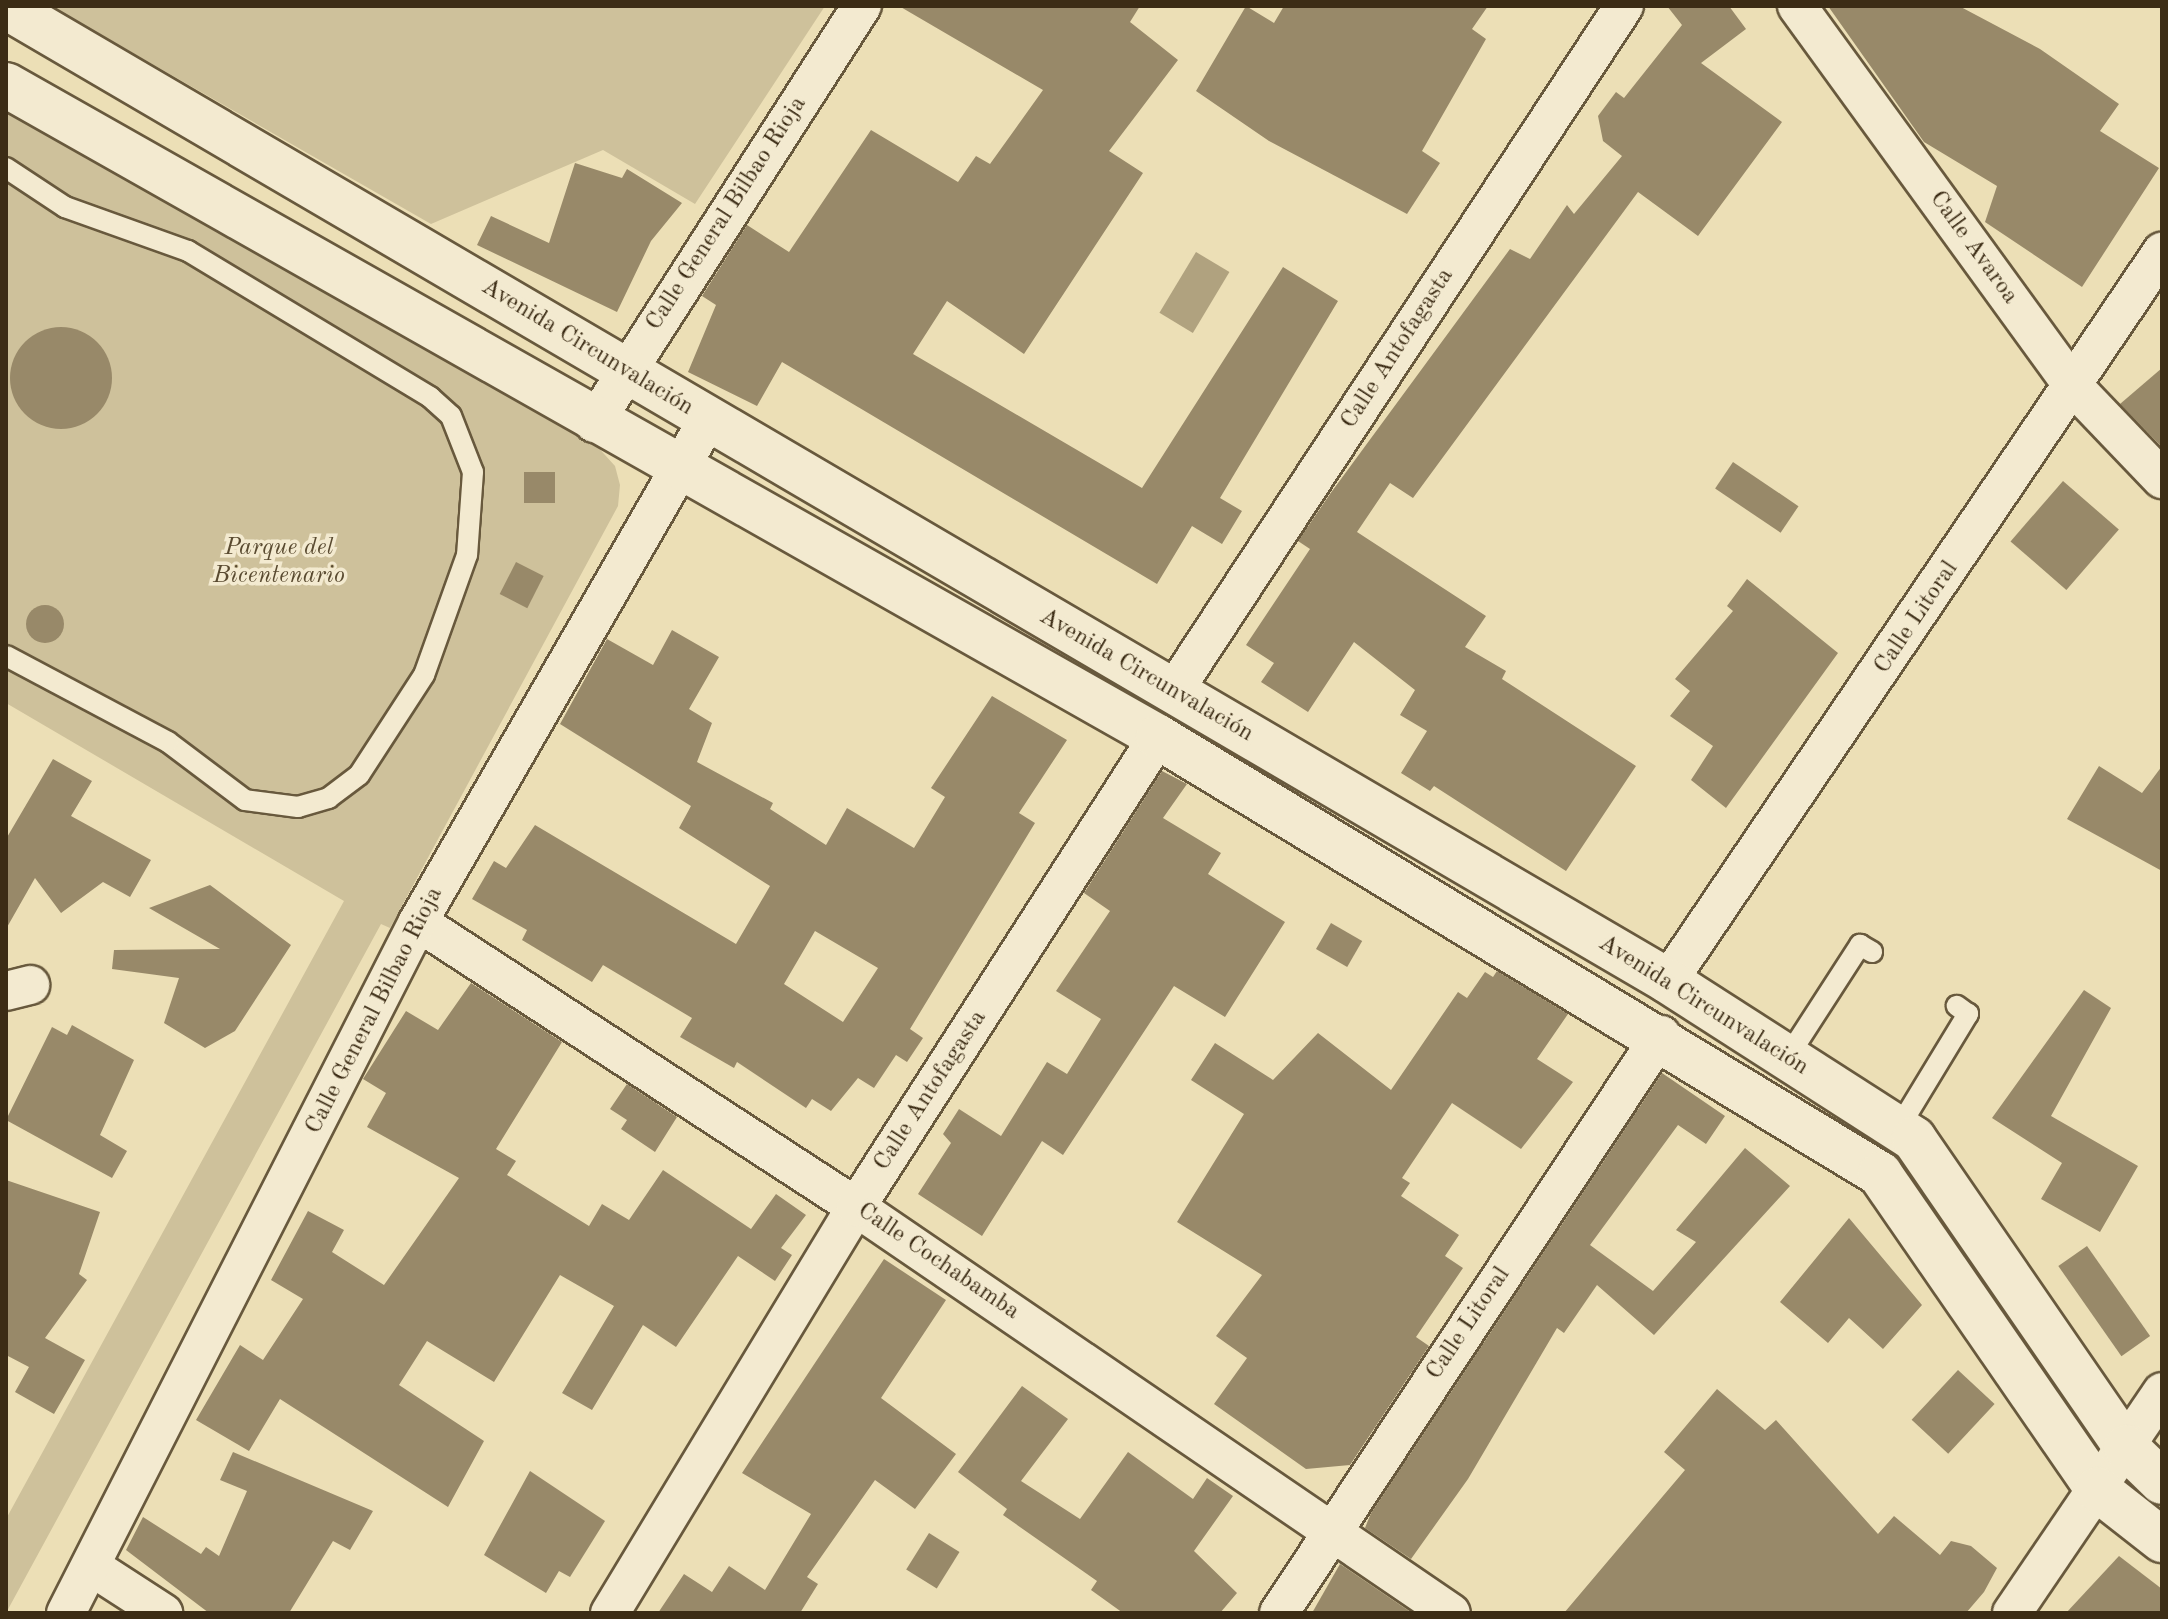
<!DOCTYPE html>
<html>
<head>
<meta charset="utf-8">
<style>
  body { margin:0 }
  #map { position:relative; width:2168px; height:1619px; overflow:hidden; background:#ecdfb6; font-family:"Old Standard TT",serif }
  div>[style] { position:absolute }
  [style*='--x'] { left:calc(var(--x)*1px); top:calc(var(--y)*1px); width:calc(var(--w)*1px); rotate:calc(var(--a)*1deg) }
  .green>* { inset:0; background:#cec19b }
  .water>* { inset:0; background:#b0a27f; transform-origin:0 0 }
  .building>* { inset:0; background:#988969; transform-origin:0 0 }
  .round { border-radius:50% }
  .roads { filter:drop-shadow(2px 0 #68593d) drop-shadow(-2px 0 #68593d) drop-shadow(0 2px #68593d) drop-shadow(0 -2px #68593d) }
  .lane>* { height:20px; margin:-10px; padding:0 10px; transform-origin:10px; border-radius:10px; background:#f3ead0 }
  .street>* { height:38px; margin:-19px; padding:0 19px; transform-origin:19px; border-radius:19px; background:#f3ead0 }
  .secondary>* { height:44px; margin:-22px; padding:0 22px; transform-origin:22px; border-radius:22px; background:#f3ead0 }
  span { translate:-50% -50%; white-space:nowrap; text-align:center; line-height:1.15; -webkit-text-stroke:7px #f3ead0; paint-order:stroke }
  .street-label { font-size:24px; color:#3c2c15 }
  .park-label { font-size:24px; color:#594a30; font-style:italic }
  .frame { position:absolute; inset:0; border:8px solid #3c2c15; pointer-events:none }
</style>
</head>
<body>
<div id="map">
  <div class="green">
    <div style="clip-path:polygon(51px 6px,825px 6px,695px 204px,603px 150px,431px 224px)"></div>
    <div style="clip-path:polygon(6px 112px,595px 444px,615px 466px,620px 485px,618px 506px,390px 928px,381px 924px,6px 1613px,6px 1519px,344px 901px,6px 703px)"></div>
  </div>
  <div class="water">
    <div style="left:1196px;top:252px;width:39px;height:71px;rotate:31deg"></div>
  </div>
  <div class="building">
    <div style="clip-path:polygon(899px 6px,1140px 6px,1130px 22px,1178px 60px,1109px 151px,1143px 173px,1024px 354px,947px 301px,913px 354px,1142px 488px,1283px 267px,1338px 301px,1220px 498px,1242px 511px,1222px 544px,1192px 526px,1157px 584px,782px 362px,757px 406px,688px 372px,716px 305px,702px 296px,747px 225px,789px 252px,871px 130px,958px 182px,976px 156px,990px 164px,1043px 90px)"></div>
    <div style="clip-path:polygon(1246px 6px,1274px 23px,1284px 6px,1488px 6px,1472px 29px,1486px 39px,1422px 151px,1440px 163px,1407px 214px,1269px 141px,1196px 91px)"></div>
    <div style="clip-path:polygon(1667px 6px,1729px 6px,1746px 29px,1701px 63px,1782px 122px,1698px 236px,1638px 192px,1413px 498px,1390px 483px,1357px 532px,1486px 616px,1465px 647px,1506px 671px,1502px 679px,1636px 766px,1566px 871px,1434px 786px,1430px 791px,1401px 773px,1427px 731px,1400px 715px,1415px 690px,1354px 642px,1308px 712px,1261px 682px,1274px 663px,1246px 645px,1310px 549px,1298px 541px,1330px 494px,1510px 249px,1530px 259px,1567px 205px,1574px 214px,1622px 156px,1603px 141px,1598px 116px,1616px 92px,1624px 98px,1682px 25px)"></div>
    <div style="clip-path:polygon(1828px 6px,1959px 6px,2040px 49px,2119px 104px,2100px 131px,2159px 168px,2082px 287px,1985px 222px,1997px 186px,1924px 142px)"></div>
    <div style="clip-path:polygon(575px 163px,622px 178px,627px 169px,682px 203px,651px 241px,617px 312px,477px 245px,491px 216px,549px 243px)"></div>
    <div class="round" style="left:10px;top:327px;width:102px;height:102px"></div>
    <div style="clip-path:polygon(2162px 368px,2162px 447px,2120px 404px)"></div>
    <div style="left:1733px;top:462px;width:79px;height:32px;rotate:34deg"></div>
    <div style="left:524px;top:472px;width:31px;height:31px"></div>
    <div style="left:2063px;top:481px;width:74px;height:80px;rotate:41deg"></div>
    <div style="left:516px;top:562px;width:31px;height:36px;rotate:27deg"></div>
    <div style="clip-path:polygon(1747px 579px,1838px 653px,1726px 808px,1691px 780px,1713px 746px,1670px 716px,1690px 691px,1675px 679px,1733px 611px,1727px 606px)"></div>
    <div class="round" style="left:26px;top:605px;width:38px;height:38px"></div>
    <div style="clip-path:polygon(evenodd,672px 630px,719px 657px,689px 709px,712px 723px,697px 762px,773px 803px,770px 809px,826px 845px,847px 808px,914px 848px,945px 797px,931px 788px,992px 696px,1067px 740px,1019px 813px,1035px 823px,910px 1029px,923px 1038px,907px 1062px,896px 1055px,874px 1088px,858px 1078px,831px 1111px,812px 1099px,806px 1108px,737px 1062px,734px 1068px,680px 1037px,692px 1018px,603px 965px,592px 982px,522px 940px,527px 930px,472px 899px,494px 861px,506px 868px,535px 825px,736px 944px,770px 886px,679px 828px,691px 806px,560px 724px,607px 639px,653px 665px,672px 630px,815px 931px,878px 968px,843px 1022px,784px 984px,815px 931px)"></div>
    <div style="clip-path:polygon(53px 759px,92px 781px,71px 816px,151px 860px,130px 897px,103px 882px,61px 913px,35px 878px,6px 929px,6px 839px)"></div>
    <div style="clip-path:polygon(2099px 766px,2142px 793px,2162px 766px,2162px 871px,2067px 819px)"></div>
    <div style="clip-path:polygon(1162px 771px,1187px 784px,1163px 818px,1221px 853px,1208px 874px,1285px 922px,1225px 1017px,1174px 986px,1063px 1155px,1042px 1141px,982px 1236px,918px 1194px,951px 1143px,943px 1134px,959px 1109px,1001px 1136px,1047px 1062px,1067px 1074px,1101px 1019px,1056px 991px,1110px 911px,1084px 893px)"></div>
    <div style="clip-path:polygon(210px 885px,291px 945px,235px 1031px,205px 1048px,164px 1023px,179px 978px,112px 969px,114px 950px,220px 949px,149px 908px)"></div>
    <div style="left:1331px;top:923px;width:36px;height:30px;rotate:30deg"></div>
    <div style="clip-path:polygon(1497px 971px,1568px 1014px,1537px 1059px,1573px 1082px,1521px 1149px,1452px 1103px,1402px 1178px,1410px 1183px,1401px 1196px,1459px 1235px,1445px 1256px,1463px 1268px,1416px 1337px,1429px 1346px,1350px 1465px,1306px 1469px,1214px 1404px,1247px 1358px,1216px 1336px,1262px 1275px,1177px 1222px,1244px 1114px,1191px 1080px,1215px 1043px,1273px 1080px,1318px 1033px,1391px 1090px,1458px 992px,1467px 998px,1485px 972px,1493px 977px)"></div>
    <div style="clip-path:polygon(471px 983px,562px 1042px,496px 1149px,516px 1161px,507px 1175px,589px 1226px,602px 1204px,629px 1220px,663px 1170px,751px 1229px,776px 1194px,806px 1215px,781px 1248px,792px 1255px,775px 1281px,738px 1256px,676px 1347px,643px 1325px,592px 1410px,562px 1393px,614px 1306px,560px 1275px,494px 1382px,427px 1341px,399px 1385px,484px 1441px,448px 1507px,280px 1399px,249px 1451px,196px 1420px,240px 1345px,263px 1360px,303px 1299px,271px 1280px,308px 1211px,344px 1230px,332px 1252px,384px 1285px,459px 1178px,367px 1127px,386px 1093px,363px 1079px,406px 1011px,438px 1030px)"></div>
    <div style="clip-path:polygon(2084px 990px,2111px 1008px,2051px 1116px,2138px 1166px,2100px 1232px,2041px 1199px,2062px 1163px,1992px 1118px)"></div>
    <div style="clip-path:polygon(72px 1025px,134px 1060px,100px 1135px,127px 1151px,112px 1178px,6px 1120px,52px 1027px,67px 1035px)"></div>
    <div style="clip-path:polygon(1662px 1073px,1725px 1116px,1706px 1144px,1678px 1125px,1590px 1245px,1653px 1291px,1696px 1242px,1676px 1230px,1745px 1148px,1790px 1186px,1654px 1335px,1597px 1285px,1564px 1333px,1557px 1328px,1468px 1479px,1411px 1559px,1365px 1528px,1371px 1513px)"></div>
    <div style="clip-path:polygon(627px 1084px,677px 1117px,655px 1152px,621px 1129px,627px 1120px,610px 1109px)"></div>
    <div style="clip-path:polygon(6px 1180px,100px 1212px,79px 1274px,87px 1280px,45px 1338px,85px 1360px,54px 1414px,15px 1392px,29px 1367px,6px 1355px)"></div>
    <div style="clip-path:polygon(1849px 1218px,1922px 1305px,1883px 1349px,1849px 1318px,1828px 1343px,1780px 1302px)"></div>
    <div style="left:2087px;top:1246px;width:110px;height:35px;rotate:55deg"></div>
    <div style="clip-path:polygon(884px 1259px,946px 1300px,881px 1398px,956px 1454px,915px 1509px,875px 1480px,807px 1577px,818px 1584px,800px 1613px,658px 1613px,684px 1574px,712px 1592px,729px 1566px,765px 1590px,811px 1514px,742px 1473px)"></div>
    <div style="left:1958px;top:1370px;width:50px;height:68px;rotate:43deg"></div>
    <div style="clip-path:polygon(1022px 1386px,1068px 1419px,1021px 1481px,1080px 1519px,1128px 1452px,1193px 1499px,1207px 1478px,1233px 1496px,1194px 1551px,1237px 1593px,1220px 1613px,1123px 1613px,1091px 1590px,1097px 1581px,1003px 1515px,1007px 1509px,958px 1472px)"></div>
    <div style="clip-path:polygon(1717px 1389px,1765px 1430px,1776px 1420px,1878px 1534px,1894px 1516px,1940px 1555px,1951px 1541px,1971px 1546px,1997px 1568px,1984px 1592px,1966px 1613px,1564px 1613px,1685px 1470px,1664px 1452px)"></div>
    <div style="clip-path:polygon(233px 1452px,373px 1511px,350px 1550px,333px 1541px,289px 1613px,209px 1613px,126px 1550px,143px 1517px,201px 1554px,206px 1547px,219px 1556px,247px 1491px,220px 1480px)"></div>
    <div style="clip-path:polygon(530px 1471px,605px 1521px,570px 1577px,559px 1571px,546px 1593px,484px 1555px)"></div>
    <div style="left:929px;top:1533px;width:36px;height:43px;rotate:32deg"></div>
    <div style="clip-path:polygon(2119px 1556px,2162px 1589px,2162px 1613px,2066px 1613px)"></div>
    <div style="clip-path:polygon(1340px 1564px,1412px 1613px,1312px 1613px)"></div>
  </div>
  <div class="roads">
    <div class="lane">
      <div style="--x:6;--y:168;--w:71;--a:33.5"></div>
      <div style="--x:65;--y:207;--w:131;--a:19.7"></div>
      <div style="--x:188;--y:251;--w:283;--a:31.1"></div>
      <div style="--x:430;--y:397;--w:28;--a:42"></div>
      <div style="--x:451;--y:416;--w:60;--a:68.6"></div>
      <div style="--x:473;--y:472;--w:83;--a:94.1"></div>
      <div style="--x:467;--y:555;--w:127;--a:109.7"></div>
      <div style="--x:424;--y:675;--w:119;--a:123"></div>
      <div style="--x:359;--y:775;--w:38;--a:143"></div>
      <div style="--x:329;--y:798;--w:32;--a:164"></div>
      <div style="--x:298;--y:807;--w:53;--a:-172.5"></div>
      <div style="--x:245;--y:800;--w:96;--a:-143"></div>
      <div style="--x:168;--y:742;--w:183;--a:-152"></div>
      <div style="--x:1787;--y:1058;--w:135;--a:-57.1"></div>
      <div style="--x:1860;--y:945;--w:14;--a:30"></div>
      <div style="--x:1898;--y:1129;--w:135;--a:-58.7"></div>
      <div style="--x:1968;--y:1014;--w:14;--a:-144"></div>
    </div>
    <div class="street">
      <div style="--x:1797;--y:6;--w:472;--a:54"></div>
      <div style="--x:2075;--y:388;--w:126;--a:46.3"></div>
      <div style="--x:594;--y:423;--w:496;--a:-57.3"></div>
      <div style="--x:1173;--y:692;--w:821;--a:-56.68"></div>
      <div style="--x:418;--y:922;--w:523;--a:33.05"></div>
      <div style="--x:856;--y:1207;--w:720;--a:34.31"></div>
      <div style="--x:1668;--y:981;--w:881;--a:-55.88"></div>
      <div style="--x:6;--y:991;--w:25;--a:-14"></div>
      <div style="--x:92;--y:1567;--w:85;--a:32.9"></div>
      <div style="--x:66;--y:1613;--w:775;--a:-63.01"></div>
      <div style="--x:418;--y:922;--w:578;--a:-60.02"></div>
      <div style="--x:610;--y:1613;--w:475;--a:-58.8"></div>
      <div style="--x:856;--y:1207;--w:559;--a:-57.28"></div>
      <div style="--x:1279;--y:1613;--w:693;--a:-56.54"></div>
      <div style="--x:2012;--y:1613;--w:267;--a:-55.8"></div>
    </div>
    <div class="secondary">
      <div style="--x:6;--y:7;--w:1926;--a:30.37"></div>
      <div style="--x:1668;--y:981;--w:292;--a:32.7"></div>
      <div style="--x:1914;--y:1139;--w:374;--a:55.5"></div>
      <div style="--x:2126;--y:1447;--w:50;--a:44.2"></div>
      <div style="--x:6;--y:85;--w:1324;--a:29.51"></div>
      <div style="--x:1158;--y:737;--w:844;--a:31.18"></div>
      <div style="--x:1880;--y:1174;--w:383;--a:55.4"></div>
      <div style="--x:2097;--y:1489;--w:83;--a:38.1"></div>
    </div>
  </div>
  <div class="street-label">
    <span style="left:727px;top:214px;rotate:-57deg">Calle General Bilbao Rioja</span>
    <span style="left:1973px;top:248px;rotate:54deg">Calle Avaroa</span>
    <span style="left:587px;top:348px;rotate:31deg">Avenida Circunvalación</span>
    <span style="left:1398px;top:349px;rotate:-57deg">Calle Antofagasta</span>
    <span style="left:1917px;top:618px;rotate:-56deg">Calle Litoral</span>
    <span style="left:1146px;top:676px;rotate:30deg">Avenida Circunvalación</span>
    <span style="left:1703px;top:1006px;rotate:32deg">Avenida Circunvalación</span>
    <span style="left:375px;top:1011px;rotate:-63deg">Calle General Bilbao Rioja</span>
    <span style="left:931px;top:1091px;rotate:-57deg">Calle Antofagasta</span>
    <span style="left:938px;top:1262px;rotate:34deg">Calle Cochabamba</span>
    <span style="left:1469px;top:1324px;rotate:-56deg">Calle Litoral</span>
  </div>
  <div class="park-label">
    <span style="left:279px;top:563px">Parque del<br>Bicentenario</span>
  </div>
  <div class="frame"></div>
</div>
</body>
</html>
